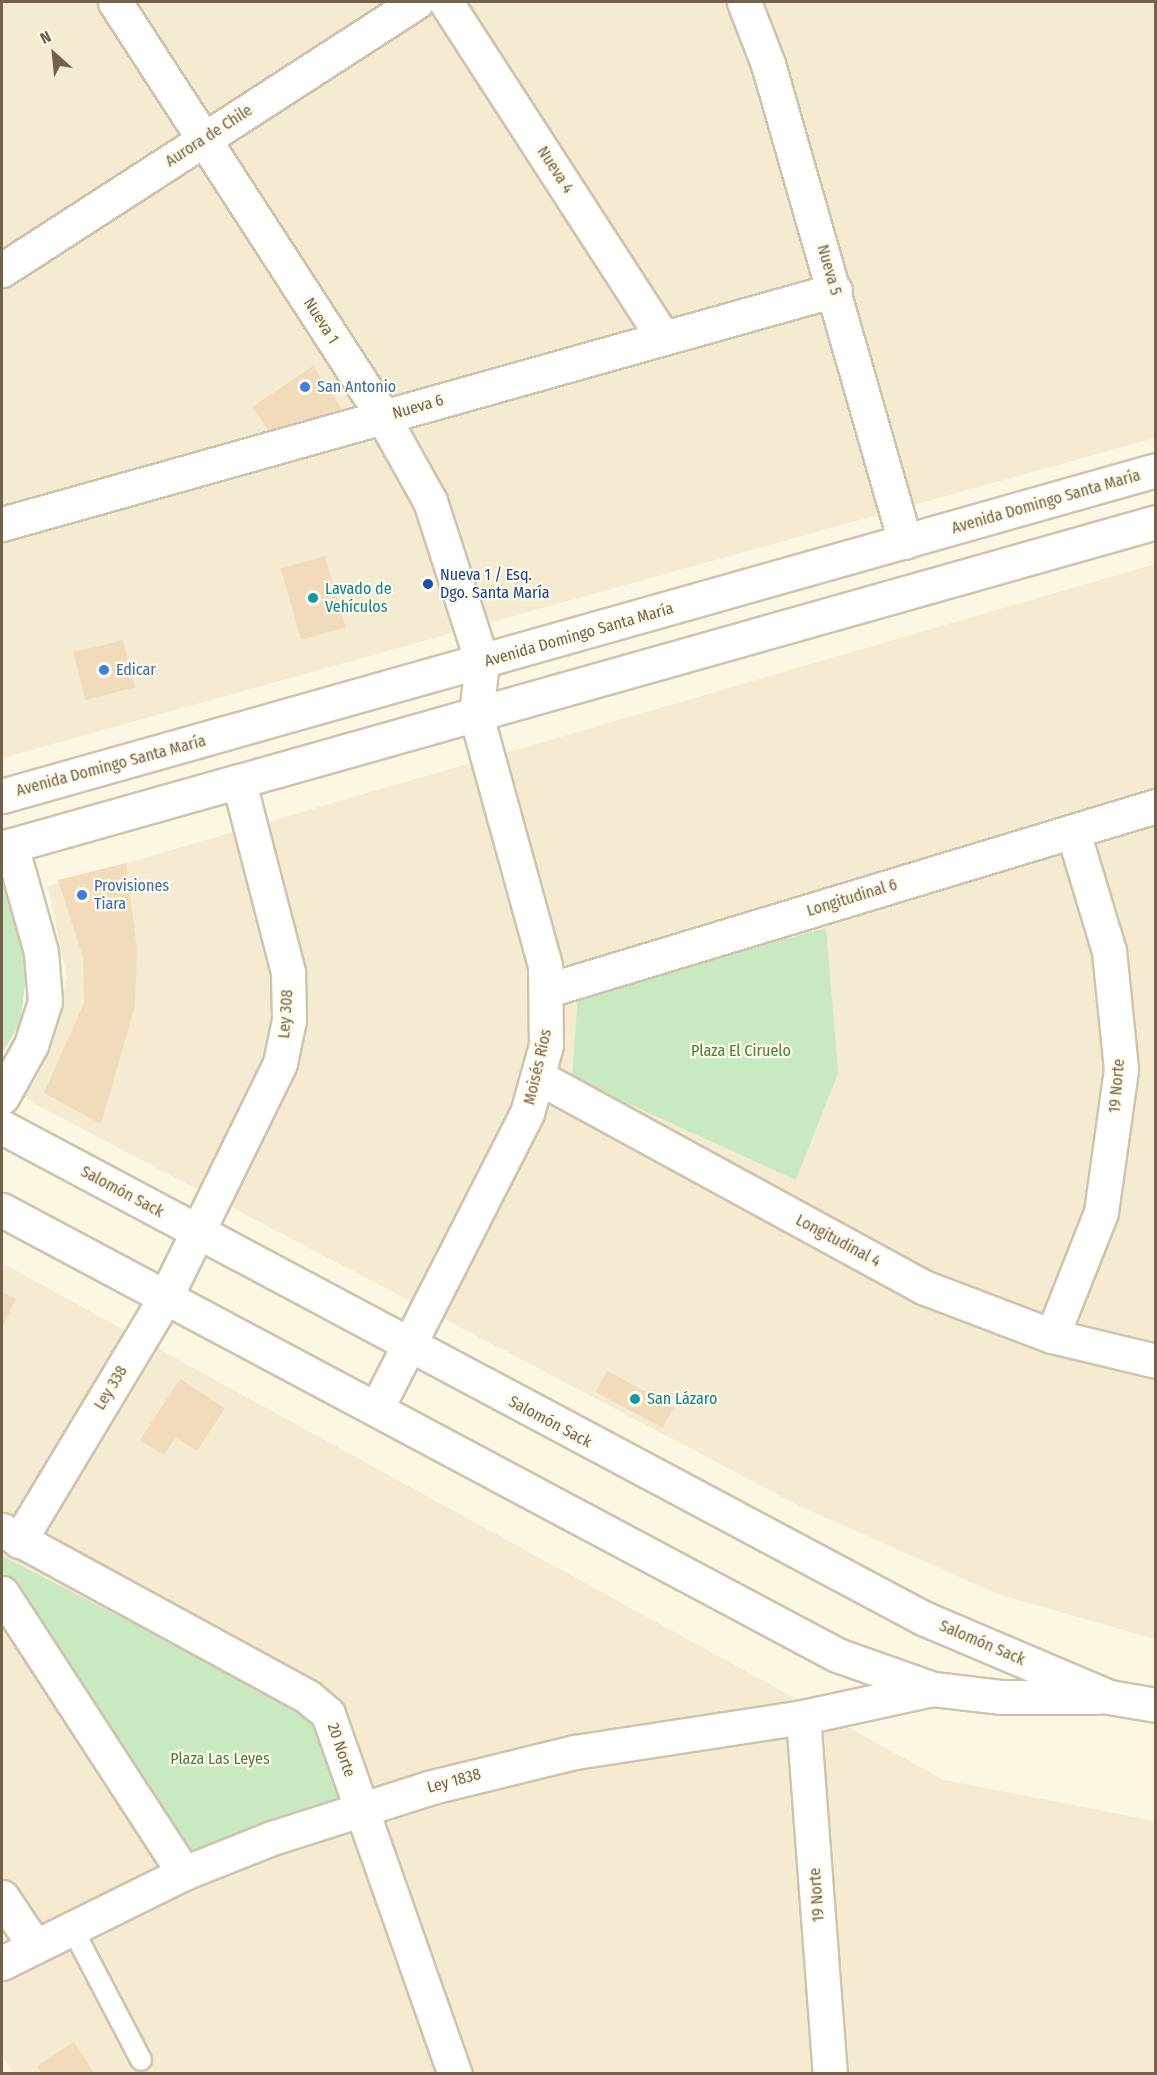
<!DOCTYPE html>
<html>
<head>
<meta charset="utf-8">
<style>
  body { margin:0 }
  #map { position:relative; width:1157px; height:2075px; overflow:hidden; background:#fcf7e2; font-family:"Fira Sans Condensed",sans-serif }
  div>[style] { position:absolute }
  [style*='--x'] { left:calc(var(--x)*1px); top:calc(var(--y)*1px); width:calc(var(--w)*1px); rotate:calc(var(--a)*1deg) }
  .residential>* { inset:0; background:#f4ebd1 }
  .green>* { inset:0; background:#c9e9c1 }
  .building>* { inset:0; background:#f2dbba; transform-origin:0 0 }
  .roads { filter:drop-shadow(2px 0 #cfc3ac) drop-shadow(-2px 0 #cfc3ac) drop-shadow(0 2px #cfc3ac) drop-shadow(0 -2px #cfc3ac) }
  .lane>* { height:20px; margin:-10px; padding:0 10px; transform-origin:10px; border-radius:10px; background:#fff }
  .street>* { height:33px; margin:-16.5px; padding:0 16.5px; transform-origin:16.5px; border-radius:16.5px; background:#fff }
  .secondary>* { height:33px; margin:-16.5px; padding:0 16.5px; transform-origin:16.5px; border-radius:16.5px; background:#fff }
  .dots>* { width:16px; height:16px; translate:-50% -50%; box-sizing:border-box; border:3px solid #fffbe9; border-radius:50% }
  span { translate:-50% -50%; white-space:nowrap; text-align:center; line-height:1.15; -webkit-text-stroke:4.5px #fffbe9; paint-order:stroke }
  .street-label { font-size:16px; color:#746149 }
  .shop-label { font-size:16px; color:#366cbe }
  .left { translate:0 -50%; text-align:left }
  .transit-label { font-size:16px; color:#164399 }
  .culture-label { font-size:16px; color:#0d838f }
  .park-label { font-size:16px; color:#497f43 }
  .frame { position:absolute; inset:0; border:3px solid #746149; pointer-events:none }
  .north { position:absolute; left:24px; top:24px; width:60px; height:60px; -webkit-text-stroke:4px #fffbe9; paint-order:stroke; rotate:333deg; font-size:16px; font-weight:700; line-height:24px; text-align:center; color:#746149 }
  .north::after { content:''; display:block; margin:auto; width:21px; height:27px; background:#746149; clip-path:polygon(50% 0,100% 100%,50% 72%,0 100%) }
</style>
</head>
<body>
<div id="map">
  <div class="residential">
    <div style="clip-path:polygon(2px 2px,1155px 2px,1155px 438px,2px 758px)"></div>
    <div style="clip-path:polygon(1155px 564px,1155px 1639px,998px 1594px,800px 1506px,22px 1097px,38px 1077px,67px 978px,48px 886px)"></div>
    <div style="clip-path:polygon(2px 1263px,944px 1780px,1155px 1821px,1155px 2073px,13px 2073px,2px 2056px)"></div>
  </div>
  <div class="green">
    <div style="clip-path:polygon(2px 881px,28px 964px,20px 1024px,2px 1053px)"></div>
    <div style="clip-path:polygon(826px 928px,838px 1073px,796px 1180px,572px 1078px,578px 995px)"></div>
    <div style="clip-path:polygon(2px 1556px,309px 1714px,338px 1798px,189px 1862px,2px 1571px)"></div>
  </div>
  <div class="building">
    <div style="clip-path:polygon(313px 366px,344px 412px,271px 434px,252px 407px)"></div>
    <div style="left:325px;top:556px;width:74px;height:46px;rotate:74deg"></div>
    <div style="left:123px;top:640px;width:49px;height:51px;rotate:76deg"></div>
    <div style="clip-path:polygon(126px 863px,137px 949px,135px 1006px,101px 1124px,44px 1093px,84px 1003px,83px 957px,58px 880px)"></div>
    <div style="clip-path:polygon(2px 1292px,16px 1299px,2px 1327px)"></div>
    <div style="left:607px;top:1371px;width:76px;height:24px;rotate:28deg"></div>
    <div style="clip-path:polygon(180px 1379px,225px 1408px,197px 1451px,176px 1437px,164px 1455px,140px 1440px)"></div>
    <div style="clip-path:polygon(74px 2042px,95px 2074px,42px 2074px,37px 2066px)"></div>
  </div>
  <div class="roads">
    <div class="lane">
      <div style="--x:71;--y:1926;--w:151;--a:62.4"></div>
    </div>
    <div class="street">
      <div style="--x:446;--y:2;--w:400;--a:57.1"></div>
      <div style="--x:744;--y:2;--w:66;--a:68.8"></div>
      <div style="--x:768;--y:64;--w:497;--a:74"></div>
      <div style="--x:2;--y:270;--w:494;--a:-32.9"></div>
      <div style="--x:2;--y:524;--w:865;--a:-15.69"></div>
      <div style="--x:548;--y:990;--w:635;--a:-16.84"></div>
      <div style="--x:538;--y:1077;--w:439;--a:28.6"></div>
      <div style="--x:923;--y:1287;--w:138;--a:20.8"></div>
      <div style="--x:1052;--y:1336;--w:107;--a:13.5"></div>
      <div style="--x:2;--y:1097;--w:60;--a:-60.9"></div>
      <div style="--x:31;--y:1045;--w:46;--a:-72.3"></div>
      <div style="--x:45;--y:1001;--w:49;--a:-94.7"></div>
      <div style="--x:41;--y:952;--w:111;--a:-105.7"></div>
      <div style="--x:1052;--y:1336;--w:133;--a:-68.4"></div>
      <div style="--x:1101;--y:1212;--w:144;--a:-82"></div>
      <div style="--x:1121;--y:1069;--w:119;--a:-95.8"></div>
      <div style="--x:1109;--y:951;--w:124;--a:-106.8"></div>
      <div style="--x:2;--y:1530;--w:349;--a:28.6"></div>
      <div style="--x:308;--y:1697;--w:26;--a:40"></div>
      <div style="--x:328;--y:1714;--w:382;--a:70.6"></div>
      <div style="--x:19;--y:1541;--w:286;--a:-59"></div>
      <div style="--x:166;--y:1296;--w:259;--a:-63.9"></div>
      <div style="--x:280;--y:1063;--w:44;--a:-78.2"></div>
      <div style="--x:289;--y:1020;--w:48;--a:-91.2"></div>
      <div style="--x:288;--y:972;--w:196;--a:-104.5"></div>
      <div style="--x:2;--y:1593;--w:334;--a:57"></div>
      <div style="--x:803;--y:1717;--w:358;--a:85.7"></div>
      <div style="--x:2;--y:1897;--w:58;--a:56.3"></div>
      <div style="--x:2;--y:1963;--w:203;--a:-26.3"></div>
      <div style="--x:184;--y:1873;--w:95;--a:-21.7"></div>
      <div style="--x:272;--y:1838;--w:168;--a:-17.7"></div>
      <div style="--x:432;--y:1787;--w:147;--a:-13.8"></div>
      <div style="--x:575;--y:1752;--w:231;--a:-8.7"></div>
      <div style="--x:803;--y:1717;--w:133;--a:-12.2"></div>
    </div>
    <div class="secondary">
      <div style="--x:115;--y:2;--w:494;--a:57.1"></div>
      <div style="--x:383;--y:417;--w:96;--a:60.8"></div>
      <div style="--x:430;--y:501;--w:169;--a:72.1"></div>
      <div style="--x:482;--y:662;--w:53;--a:96.5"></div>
      <div style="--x:476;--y:715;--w:260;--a:74.6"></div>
      <div style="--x:545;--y:966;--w:79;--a:89.3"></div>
      <div style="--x:546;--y:1045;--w:71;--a:105.6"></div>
      <div style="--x:527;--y:1113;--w:332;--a:117"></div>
      <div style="--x:2;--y:796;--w:1199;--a:-15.77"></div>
      <div style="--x:2;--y:848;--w:1199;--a:-15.77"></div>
      <div style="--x:2;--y:1127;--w:1044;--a:28.06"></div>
      <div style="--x:923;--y:1618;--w:202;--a:23"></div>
      <div style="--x:1109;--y:1697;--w:48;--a:9.7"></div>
      <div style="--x:2;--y:1210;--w:946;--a:28.05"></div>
      <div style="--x:837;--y:1655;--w:102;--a:19.5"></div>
      <div style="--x:933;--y:1689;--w:68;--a:6.7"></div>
      <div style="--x:1001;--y:1697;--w:96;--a:0"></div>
    </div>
  </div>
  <div class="dots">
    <div style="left:305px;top:387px;background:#3f7fe0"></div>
    <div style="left:428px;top:584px;background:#1a4fb4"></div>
    <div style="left:313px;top:598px;background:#0f9aa8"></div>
    <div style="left:104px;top:670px;background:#3f7fe0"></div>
    <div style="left:82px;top:895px;background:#3f7fe0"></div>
    <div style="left:635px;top:1399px;background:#0f9aa8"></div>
  </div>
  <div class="street-label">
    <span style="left:209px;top:136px;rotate:-33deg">Aurora de Chile</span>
    <span style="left:555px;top:170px;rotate:57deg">Nueva 4</span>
    <span style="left:829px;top:270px;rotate:74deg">Nueva 5</span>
    <span style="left:321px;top:321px;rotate:57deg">Nueva 1</span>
    <span style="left:418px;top:407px;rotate:-16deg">Nueva 6</span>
    <span style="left:1046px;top:502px;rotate:-16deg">Avenida Domingo Santa María</span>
    <span style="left:579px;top:635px;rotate:-16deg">Avenida Domingo Santa María</span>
    <span style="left:111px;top:766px;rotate:-15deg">Avenida Domingo Santa María</span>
    <span style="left:852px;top:898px;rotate:-17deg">Longitudinal 6</span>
    <span style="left:286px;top:1014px;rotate:-86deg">Ley 308</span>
    <span style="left:538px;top:1067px;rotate:-77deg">Moisés Ríos</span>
    <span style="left:1117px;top:1086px;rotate:-85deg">19 Norte</span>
    <span style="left:122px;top:1192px;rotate:28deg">Salomón Sack</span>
    <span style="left:838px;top:1241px;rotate:28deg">Longitudinal 4</span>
    <span style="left:111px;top:1388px;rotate:-59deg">Ley 338</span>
    <span style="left:550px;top:1422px;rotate:28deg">Salomón Sack</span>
    <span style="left:982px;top:1643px;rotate:23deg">Salomón Sack</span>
    <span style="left:341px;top:1750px;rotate:71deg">20 Norte</span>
    <span style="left:454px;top:1781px;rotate:-15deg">Ley 1838</span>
    <span style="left:817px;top:1895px;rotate:-94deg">19 Norte</span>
  </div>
  <div class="shop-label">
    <span class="left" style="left:317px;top:387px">San Antonio</span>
    <span class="left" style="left:116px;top:670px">Edicar</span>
    <span class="left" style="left:94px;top:895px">Provisiones<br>Tiara</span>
  </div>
  <div class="transit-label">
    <span class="left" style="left:440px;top:584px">Nueva 1 / Esq.<br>Dgo. Santa María</span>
  </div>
  <div class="culture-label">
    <span class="left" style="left:325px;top:598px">Lavado de<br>Vehículos</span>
    <span class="left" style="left:647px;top:1399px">San Lázaro</span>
  </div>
  <div class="park-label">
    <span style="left:741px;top:1051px">Plaza El Ciruelo</span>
    <span style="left:220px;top:1759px">Plaza Las Leyes</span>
  </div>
  <div class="frame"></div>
  <div class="north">N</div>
</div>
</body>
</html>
